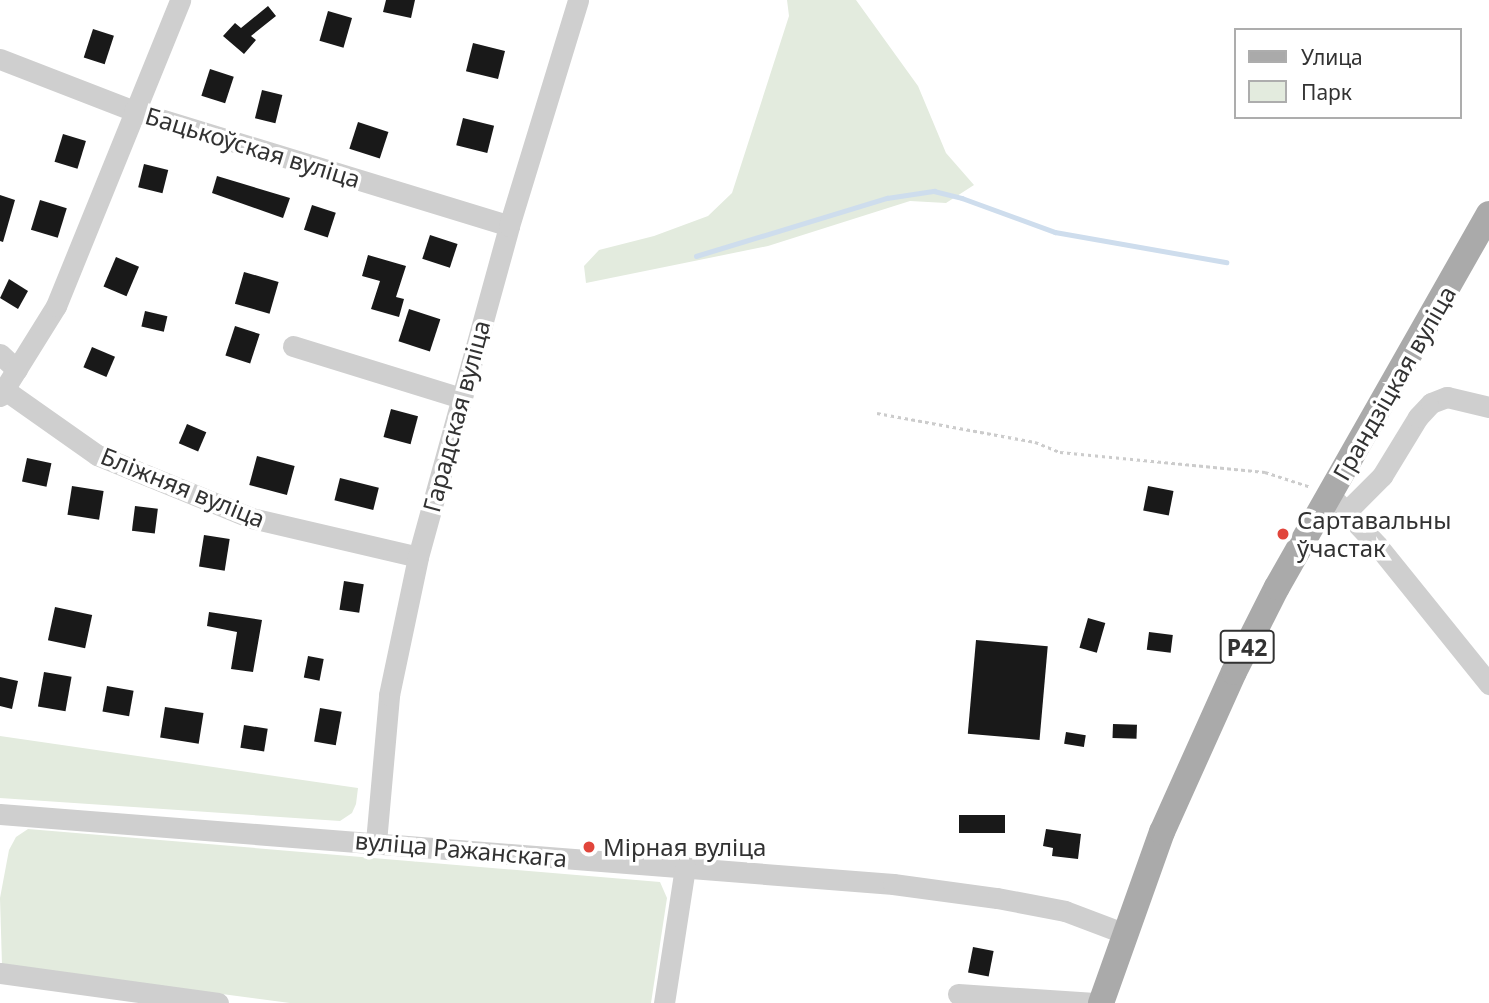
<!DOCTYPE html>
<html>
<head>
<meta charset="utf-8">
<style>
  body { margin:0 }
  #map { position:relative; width:1489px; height:1003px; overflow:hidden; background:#fff; font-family:"Noto Sans",sans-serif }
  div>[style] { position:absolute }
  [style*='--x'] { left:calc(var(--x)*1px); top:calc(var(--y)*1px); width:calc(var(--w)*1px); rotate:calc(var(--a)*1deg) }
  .green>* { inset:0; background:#e3ebde }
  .stream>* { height:4.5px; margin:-2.25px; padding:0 2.25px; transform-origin:2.25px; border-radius:2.25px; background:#cedded }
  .building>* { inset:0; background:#191919; transform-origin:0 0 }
  .path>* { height:2.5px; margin-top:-1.25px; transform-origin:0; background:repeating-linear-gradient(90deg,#ccc 0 3.5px,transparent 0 7px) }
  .minor>* { height:21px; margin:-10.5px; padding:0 10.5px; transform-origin:10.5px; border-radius:10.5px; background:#cfcfcf }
  .major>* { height:26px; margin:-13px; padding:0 13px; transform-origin:13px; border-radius:13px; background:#aaa }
  .dots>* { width:19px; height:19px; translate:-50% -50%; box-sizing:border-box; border:4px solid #fff; border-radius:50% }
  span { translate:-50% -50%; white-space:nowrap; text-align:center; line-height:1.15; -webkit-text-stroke:7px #fff; paint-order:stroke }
  .shield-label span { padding:2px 5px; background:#fff; border:2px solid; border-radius:5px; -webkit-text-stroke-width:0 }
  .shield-label { font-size:23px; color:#323232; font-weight:700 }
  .street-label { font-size:24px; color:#323232 }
  .poi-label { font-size:24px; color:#323232 }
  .left { translate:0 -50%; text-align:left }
  .legend { position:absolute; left:1234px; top:28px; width:228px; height:91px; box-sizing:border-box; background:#fff; border:2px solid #adadad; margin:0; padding:9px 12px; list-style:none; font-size:21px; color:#323232 }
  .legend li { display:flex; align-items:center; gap:14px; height:35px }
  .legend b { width:35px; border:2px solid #adadad }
</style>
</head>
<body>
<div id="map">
  <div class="green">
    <div style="clip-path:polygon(787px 0,856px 0,918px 86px,946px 153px,974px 185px,946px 203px,910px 201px,768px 246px,586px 283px,584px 266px,599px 250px,654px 236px,708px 216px,732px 193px,789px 16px)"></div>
    <div style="clip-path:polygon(0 736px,358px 788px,356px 804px,352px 813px,340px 821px,0 798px)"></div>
    <div style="clip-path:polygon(28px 829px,660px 882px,667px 898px,651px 1003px,290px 1003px,2px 965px,0 898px,9px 850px,16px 837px)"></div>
  </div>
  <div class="stream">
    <div style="--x:696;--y:256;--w:200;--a:-16.9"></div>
    <div style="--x:887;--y:198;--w:48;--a:-8.5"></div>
    <div style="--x:934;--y:191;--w:29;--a:14"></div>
    <div style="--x:962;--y:198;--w:99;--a:20.1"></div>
    <div style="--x:1055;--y:232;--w:174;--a:10"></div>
  </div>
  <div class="building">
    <div style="clip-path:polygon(386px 0,415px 0,411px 18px,383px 12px)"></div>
    <div style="clip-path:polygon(268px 6px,276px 16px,251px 36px,256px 40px,244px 54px,223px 36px,235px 23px,241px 28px)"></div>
    <div style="left:328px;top:11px;width:25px;height:31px;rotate:16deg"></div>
    <div style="left:93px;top:29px;width:22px;height:30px;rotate:18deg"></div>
    <div style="left:473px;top:43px;width:33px;height:29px;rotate:14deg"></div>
    <div style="left:210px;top:69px;width:25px;height:28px;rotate:18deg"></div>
    <div style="left:262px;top:90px;width:21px;height:29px;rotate:14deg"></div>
    <div style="left:463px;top:118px;width:32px;height:28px;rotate:14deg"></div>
    <div style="left:358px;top:122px;width:32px;height:28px;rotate:18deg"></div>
    <div style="left:63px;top:134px;width:24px;height:29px;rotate:17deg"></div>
    <div style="left:144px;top:164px;width:25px;height:24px;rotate:14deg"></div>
    <div style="clip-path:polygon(217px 176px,290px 198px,283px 218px,212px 193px)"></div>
    <div style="clip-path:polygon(0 195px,15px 200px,3px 242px,0 241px)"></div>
    <div style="left:40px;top:200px;width:28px;height:31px;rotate:17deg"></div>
    <div style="left:312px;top:205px;width:25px;height:26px;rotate:18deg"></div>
    <div style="left:430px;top:235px;width:29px;height:25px;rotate:18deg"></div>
    <div style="clip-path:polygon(368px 255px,406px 266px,396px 297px,404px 299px,399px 317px,371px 309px,380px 281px,362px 276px)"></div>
    <div style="left:116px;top:257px;width:25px;height:32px;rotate:23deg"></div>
    <div style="left:244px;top:272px;width:36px;height:33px;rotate:16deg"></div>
    <div style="clip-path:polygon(9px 279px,28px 291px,18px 309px,0 298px)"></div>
    <div style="left:409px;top:309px;width:33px;height:34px;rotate:18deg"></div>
    <div style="left:145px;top:311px;width:23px;height:16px;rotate:13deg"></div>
    <div style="left:235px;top:326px;width:26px;height:31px;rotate:18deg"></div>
    <div style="left:92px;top:347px;width:25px;height:22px;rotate:23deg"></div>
    <div style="left:391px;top:409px;width:28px;height:29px;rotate:15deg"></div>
    <div style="left:187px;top:424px;width:21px;height:21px;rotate:23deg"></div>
    <div style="left:257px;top:456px;width:39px;height:30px;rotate:15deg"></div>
    <div style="left:27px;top:458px;width:25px;height:24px;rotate:12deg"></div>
    <div style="left:340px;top:478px;width:40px;height:23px;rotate:14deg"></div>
    <div style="left:72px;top:486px;width:32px;height:29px;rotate:9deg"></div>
    <div style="left:1148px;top:486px;width:26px;height:25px;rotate:11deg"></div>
    <div style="left:135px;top:506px;width:23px;height:25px;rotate:7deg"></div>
    <div style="left:204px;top:535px;width:26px;height:32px;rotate:9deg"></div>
    <div style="left:344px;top:581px;width:20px;height:29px;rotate:9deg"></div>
    <div style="left:55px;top:607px;width:38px;height:34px;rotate:12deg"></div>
    <div style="clip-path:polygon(209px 612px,262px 620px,253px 672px,231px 669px,237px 632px,207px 626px)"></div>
    <div style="left:1088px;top:618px;width:18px;height:31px;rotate:16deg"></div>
    <div style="left:1149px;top:632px;width:24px;height:18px;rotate:7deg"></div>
    <div style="left:976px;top:640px;width:72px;height:94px;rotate:5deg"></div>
    <div style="left:308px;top:656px;width:16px;height:22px;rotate:11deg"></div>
    <div style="left:44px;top:672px;width:28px;height:35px;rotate:10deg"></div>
    <div style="clip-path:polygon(0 677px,18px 681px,12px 709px,0 706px)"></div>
    <div style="left:107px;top:686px;width:27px;height:26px;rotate:10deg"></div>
    <div style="left:165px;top:707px;width:39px;height:31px;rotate:9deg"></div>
    <div style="left:320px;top:708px;width:22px;height:34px;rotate:10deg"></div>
    <div style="left:1113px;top:724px;width:24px;height:14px;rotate:2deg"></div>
    <div style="left:244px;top:725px;width:24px;height:23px;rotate:9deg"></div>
    <div style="left:1066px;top:732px;width:20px;height:12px;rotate:9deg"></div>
    <div style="left:959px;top:815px;width:46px;height:18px"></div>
    <div style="clip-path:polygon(1046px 829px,1081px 834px,1078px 859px,1052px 856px,1053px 848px,1043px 846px)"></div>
    <div style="left:973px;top:947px;width:21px;height:26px;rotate:11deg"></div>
  </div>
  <div class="path">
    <div style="--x:877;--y:413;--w:161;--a:10.4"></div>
    <div style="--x:1035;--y:442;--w:27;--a:22"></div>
    <div style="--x:1060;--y:452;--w:206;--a:5.6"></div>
    <div style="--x:1265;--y:472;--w:48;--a:18.1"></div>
  </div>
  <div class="minor">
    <div style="--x:0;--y:59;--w:144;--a:21.2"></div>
    <div style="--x:134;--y:111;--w:392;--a:17"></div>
    <div style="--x:293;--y:346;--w:176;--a:17.2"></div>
    <div style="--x:0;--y:354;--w:23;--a:43"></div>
    <div style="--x:5;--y:390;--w:113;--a:35.2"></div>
    <div style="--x:97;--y:455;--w:166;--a:22.2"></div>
    <div style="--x:251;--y:518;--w:171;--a:13.1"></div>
    <div style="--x:0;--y:396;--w:106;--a:-58.1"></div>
    <div style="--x:56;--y:306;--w:330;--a:-67.9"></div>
    <div style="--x:1330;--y:495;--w:69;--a:46.8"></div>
    <div style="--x:1377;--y:545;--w:179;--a:51.1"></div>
    <div style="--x:1346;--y:512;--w:51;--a:-45"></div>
    <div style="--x:1382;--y:476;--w:69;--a:-58.6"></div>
    <div style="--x:1418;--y:417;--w:19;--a:-47"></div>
    <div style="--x:1431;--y:403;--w:17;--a:-21"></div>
    <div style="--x:1447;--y:397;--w:43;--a:13.4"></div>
    <div style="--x:0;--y:814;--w:896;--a:4.48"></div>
    <div style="--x:893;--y:884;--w:105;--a:7.7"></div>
    <div style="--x:997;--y:898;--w:69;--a:10.8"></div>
    <div style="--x:1065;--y:911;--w:65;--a:20.7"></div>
    <div style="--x:376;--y:842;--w:148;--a:-84.9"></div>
    <div style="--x:389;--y:695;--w:141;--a:-78.1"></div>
    <div style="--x:418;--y:557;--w:343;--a:-74.6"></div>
    <div style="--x:509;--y:226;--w:236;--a:-73"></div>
    <div style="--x:0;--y:973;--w:220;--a:7.8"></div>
    <div style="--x:958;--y:994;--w:137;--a:3.8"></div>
    <div style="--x:664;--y:1003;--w:138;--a:-81.2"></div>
  </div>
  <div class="major">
    <div style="--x:1101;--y:1003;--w:182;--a:-70.4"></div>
    <div style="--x:1162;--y:832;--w:175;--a:-65.8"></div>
    <div style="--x:1234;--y:672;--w:95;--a:-63.2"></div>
    <div style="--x:1277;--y:587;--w:429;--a:-60.4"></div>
  </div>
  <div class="dots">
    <div style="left:1283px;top:534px;background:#e1453b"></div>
    <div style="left:589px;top:847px;background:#e1453b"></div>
  </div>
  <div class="shield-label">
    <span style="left:1247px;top:647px">Р42</span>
  </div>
  <div class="street-label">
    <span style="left:253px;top:147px;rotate:17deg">Бацькоўская вуліца</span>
    <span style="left:1394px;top:383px;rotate:-60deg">Грандзіцкая вуліца</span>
    <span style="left:456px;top:416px;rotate:-75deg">Гарадская вуліца</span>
    <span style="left:183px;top:487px;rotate:22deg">Бліжняя вуліца</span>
    <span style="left:461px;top:849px;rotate:5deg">вуліца Ражанскага</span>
  </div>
  <div class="poi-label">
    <span class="left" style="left:1297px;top:534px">Сартавальны<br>ўчастак</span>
    <span class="left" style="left:603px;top:847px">Мірная вуліца</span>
  </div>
  <ul class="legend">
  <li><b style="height:9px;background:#aaa"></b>Улица</li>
  <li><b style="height:19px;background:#e3ebde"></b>Парк</li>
  </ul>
</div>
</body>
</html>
